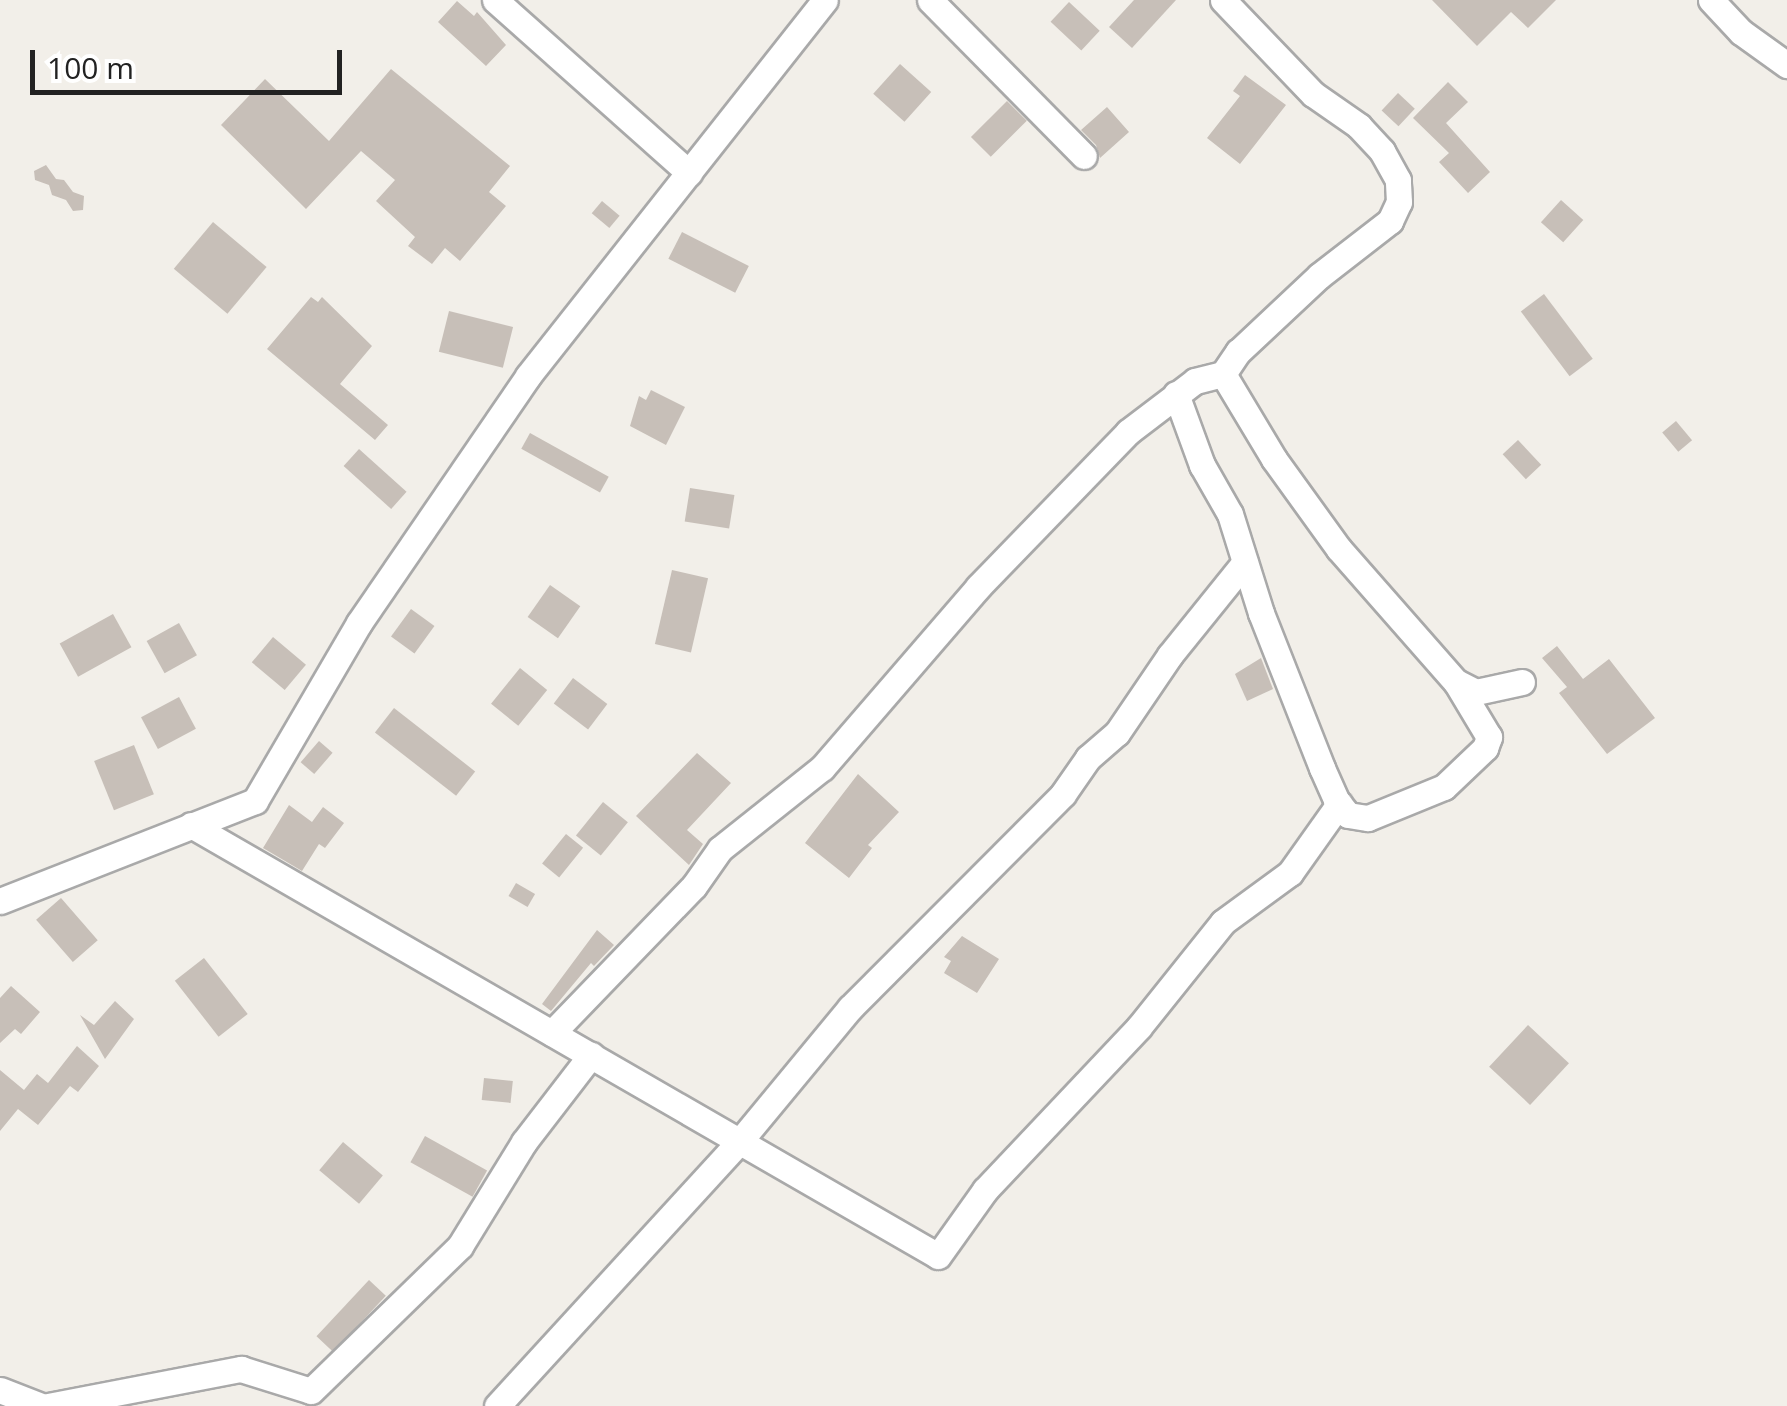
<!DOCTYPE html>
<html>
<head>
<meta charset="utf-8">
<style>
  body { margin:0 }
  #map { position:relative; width:1787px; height:1406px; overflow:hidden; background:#f2efe9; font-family:"Open Sans",sans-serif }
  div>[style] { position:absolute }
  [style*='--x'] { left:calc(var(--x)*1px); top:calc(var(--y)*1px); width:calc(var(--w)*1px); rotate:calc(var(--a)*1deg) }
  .building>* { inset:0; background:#c7bfb8; transform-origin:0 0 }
  .roads { filter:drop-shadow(2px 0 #a9a9a9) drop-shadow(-2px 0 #a9a9a9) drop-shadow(0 2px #a9a9a9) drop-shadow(0 -2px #a9a9a9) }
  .minor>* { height:25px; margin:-12.5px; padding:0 12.5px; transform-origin:12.5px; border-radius:12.5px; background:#fff }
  span { translate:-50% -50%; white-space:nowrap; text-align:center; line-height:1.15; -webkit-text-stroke:9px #fff; paint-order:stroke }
  .scale { position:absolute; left:30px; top:50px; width:312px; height:45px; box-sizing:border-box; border:5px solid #222; border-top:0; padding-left:12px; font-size:30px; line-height:35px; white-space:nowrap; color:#222; -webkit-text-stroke:8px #fff; paint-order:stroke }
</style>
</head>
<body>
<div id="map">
  <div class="building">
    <div style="clip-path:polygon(1134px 0,1176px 0,1132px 48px,1109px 27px)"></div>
    <div style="clip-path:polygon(1432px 0,1556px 0,1528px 28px,1511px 12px,1477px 46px)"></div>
    <div style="clip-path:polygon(457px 1px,474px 16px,477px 12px,506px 45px,486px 66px,438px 22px)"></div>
    <div style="left:1069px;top:2px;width:42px;height:27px;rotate:43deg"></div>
    <div style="left:900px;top:64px;width:42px;height:40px;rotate:42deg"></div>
    <div style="clip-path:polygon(391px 69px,510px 166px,489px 192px,506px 206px,460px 261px,445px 248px,432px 264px,408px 246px,415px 237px,376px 201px,395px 180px,361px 151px,306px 209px,221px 125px,265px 79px,329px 141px)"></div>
    <div style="clip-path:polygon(1245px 75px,1286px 105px,1240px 164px,1207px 138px,1240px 96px,1233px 91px)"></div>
    <div style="clip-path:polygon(1448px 82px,1468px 102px,1446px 123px,1490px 172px,1468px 193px,1439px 162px,1449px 153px,1413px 118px)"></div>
    <div style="left:1398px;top:93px;width:23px;height:24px;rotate:43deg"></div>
    <div style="left:1007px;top:101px;width:28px;height:51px;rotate:45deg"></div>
    <div style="clip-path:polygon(1107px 107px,1129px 132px,1100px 158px,1096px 145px,1081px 130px)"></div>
    <div style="clip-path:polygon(46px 165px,56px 179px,64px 180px,73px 192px,84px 196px,83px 210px,73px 211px,66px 200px,52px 195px,49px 185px,35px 180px,34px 171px)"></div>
    <div style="left:1561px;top:200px;width:30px;height:30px;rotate:42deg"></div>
    <div style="left:602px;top:201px;width:23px;height:16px;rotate:40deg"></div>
    <div style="left:213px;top:222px;width:70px;height:61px;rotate:40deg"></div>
    <div style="left:682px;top:232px;width:75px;height:30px;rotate:27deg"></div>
    <div style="left:1544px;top:294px;width:81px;height:29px;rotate:53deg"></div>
    <div style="clip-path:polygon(311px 297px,318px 302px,322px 297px,372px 346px,340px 384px,388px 425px,375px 440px,267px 349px)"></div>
    <div style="left:449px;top:311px;width:66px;height:42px;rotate:14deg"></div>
    <div style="clip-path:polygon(651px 390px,685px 407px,666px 445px,630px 426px,639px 396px,646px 400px)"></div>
    <div style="left:1676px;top:421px;width:25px;height:18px;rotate:50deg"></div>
    <div style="left:530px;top:433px;width:90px;height:18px;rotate:29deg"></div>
    <div style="left:1518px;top:440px;width:34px;height:21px;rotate:47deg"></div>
    <div style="left:359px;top:449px;width:64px;height:23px;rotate:42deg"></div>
    <div style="left:690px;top:488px;width:45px;height:34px;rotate:9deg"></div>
    <div style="left:672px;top:570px;width:37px;height:76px;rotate:13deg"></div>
    <div style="left:550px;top:585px;width:37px;height:39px;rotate:35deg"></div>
    <div style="left:411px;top:609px;width:29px;height:34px;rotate:36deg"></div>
    <div style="left:113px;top:614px;width:38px;height:61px;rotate:61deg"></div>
    <div style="left:179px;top:623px;width:37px;height:37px;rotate:61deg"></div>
    <div style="left:273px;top:637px;width:43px;height:33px;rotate:40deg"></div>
    <div style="clip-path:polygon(1557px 646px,1583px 679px,1609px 659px,1655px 718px,1607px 754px,1559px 693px,1567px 687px,1542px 658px)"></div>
    <div style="clip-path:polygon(1261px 658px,1273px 689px,1247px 701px,1235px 674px)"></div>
    <div style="left:520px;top:668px;width:35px;height:46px;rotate:39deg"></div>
    <div style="left:573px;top:678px;width:43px;height:32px;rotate:37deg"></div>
    <div style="left:179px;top:697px;width:36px;height:43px;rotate:62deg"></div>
    <div style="left:394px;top:708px;width:103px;height:31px;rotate:38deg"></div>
    <div style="left:319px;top:741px;width:18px;height:28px;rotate:41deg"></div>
    <div style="left:134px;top:745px;width:53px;height:43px;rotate:68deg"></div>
    <div style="clip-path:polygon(697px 753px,731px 783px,687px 830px,703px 844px,689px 865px,636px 816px)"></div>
    <div style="clip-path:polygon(858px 774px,899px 812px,868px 845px,872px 848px,849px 878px,805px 843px)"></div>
    <div style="left:603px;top:802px;width:32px;height:43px;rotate:39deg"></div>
    <div style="clip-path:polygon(289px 805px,312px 822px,323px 807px,344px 823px,325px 848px,319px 844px,302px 871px,263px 848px)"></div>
    <div style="left:566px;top:834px;width:22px;height:38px;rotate:39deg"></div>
    <div style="left:516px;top:883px;width:22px;height:15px;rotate:30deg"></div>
    <div style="left:61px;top:898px;width:56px;height:33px;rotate:49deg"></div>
    <div style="clip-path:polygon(597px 930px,614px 945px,594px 966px,591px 963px,551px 1011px,542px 1004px)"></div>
    <div style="clip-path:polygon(962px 936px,999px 959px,977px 993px,944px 973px,951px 961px,944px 957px)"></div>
    <div style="left:204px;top:958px;width:71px;height:37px;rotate:52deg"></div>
    <div style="clip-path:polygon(11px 986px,40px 1012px,21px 1034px,15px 1029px,0 1043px,0 998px)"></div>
    <div style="clip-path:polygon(115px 1001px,134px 1019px,105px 1059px,80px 1015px,94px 1025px)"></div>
    <div style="left:1528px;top:1025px;width:56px;height:57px;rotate:43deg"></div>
    <div style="clip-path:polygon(77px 1046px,99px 1066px,78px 1092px,70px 1086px,38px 1125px,18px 1109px,0 1131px,0 1070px,24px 1090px,37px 1074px,48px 1083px)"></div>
    <div style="left:484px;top:1078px;width:29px;height:22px;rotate:6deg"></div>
    <div style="left:425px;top:1136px;width:71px;height:30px;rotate:29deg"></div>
    <div style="left:343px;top:1142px;width:52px;height:37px;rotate:40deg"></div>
    <div style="left:369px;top:1280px;width:23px;height:77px;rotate:43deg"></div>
  </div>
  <div class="roads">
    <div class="minor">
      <div style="--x:495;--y:0;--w:260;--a:41.7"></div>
      <div style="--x:930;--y:0;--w:219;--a:45.4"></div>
      <div style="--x:1711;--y:0;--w:44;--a:46.8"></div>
      <div style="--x:1741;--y:32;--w:57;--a:35.7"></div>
      <div style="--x:1223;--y:374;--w:99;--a:59"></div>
      <div style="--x:1274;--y:459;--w:111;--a:54.2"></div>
      <div style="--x:1339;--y:549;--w:177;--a:48.7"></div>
      <div style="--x:1456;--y:682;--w:22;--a:27"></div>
      <div style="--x:1476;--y:692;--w:47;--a:-12.3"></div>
      <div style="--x:1176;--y:394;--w:76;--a:69.9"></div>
      <div style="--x:1202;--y:465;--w:56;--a:60.3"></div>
      <div style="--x:1230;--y:514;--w:104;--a:72.6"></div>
      <div style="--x:1261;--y:613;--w:167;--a:68.5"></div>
      <div style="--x:1322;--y:768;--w:35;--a:66"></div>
      <div style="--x:1336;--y:800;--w:19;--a:51"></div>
      <div style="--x:1348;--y:815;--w:20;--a:9"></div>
      <div style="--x:1368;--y:818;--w:82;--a:-22.2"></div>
      <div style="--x:1444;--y:787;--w:57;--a:-43.6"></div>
      <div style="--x:1485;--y:748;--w:12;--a:-70"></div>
      <div style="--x:1489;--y:737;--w:64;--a:-121"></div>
      <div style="--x:191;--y:825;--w:862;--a:29.98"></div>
      <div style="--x:938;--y:1256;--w:81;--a:-54.5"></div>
      <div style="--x:985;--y:1190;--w:224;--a:-46.6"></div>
      <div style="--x:1139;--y:1027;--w:134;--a:-51.3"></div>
      <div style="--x:1223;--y:922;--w:83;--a:-36.2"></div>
      <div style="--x:1290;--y:873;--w:85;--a:-54.6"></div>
      <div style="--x:0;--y:901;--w:274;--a:-21.4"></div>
      <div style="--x:255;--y:801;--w:206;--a:-59.7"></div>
      <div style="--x:359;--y:623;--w:299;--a:-55.6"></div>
      <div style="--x:528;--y:376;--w:479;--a:-51.7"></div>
      <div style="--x:552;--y:1033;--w:204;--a:-46"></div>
      <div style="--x:694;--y:886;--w:45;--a:-54.9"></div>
      <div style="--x:720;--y:849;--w:130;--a:-38.5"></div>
      <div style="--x:822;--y:768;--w:239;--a:-49.2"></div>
      <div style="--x:978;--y:587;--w:216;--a:-45.9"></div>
      <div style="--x:1128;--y:432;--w:84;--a:-37.3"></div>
      <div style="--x:1195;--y:381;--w:29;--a:-14"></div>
      <div style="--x:1223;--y:374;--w:27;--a:-56"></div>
      <div style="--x:1238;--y:352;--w:111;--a:-43.2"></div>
      <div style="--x:1319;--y:276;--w:90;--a:-37.8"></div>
      <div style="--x:1390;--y:221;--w:21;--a:-65"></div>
      <div style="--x:1399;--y:202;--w:22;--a:-93"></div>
      <div style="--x:1398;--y:180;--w:33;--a:-119"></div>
      <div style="--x:1382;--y:151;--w:34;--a:-133"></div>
      <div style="--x:1359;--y:126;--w:56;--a:-145.2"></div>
      <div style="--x:1313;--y:94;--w:130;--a:-133.8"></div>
      <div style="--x:0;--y:1390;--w:44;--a:21.3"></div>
      <div style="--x:48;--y:1406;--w:197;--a:-10.9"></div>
      <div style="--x:241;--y:1369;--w:73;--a:17.4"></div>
      <div style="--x:311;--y:1391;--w:208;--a:-44.2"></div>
      <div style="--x:460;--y:1246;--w:122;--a:-58.4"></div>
      <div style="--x:524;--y:1142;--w:110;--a:-52.4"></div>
      <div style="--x:497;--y:1406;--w:360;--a:-47.5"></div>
      <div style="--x:740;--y:1141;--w:173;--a:-50.4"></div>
      <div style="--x:850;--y:1008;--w:302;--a:-45.1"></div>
      <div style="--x:1063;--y:794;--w:44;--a:-55.2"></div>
      <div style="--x:1088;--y:758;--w:38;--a:-41"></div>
      <div style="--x:1117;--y:733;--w:94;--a:-55.8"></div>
      <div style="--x:1170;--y:655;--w:119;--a:-51.1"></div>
    </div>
  </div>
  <div class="scale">100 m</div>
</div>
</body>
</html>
